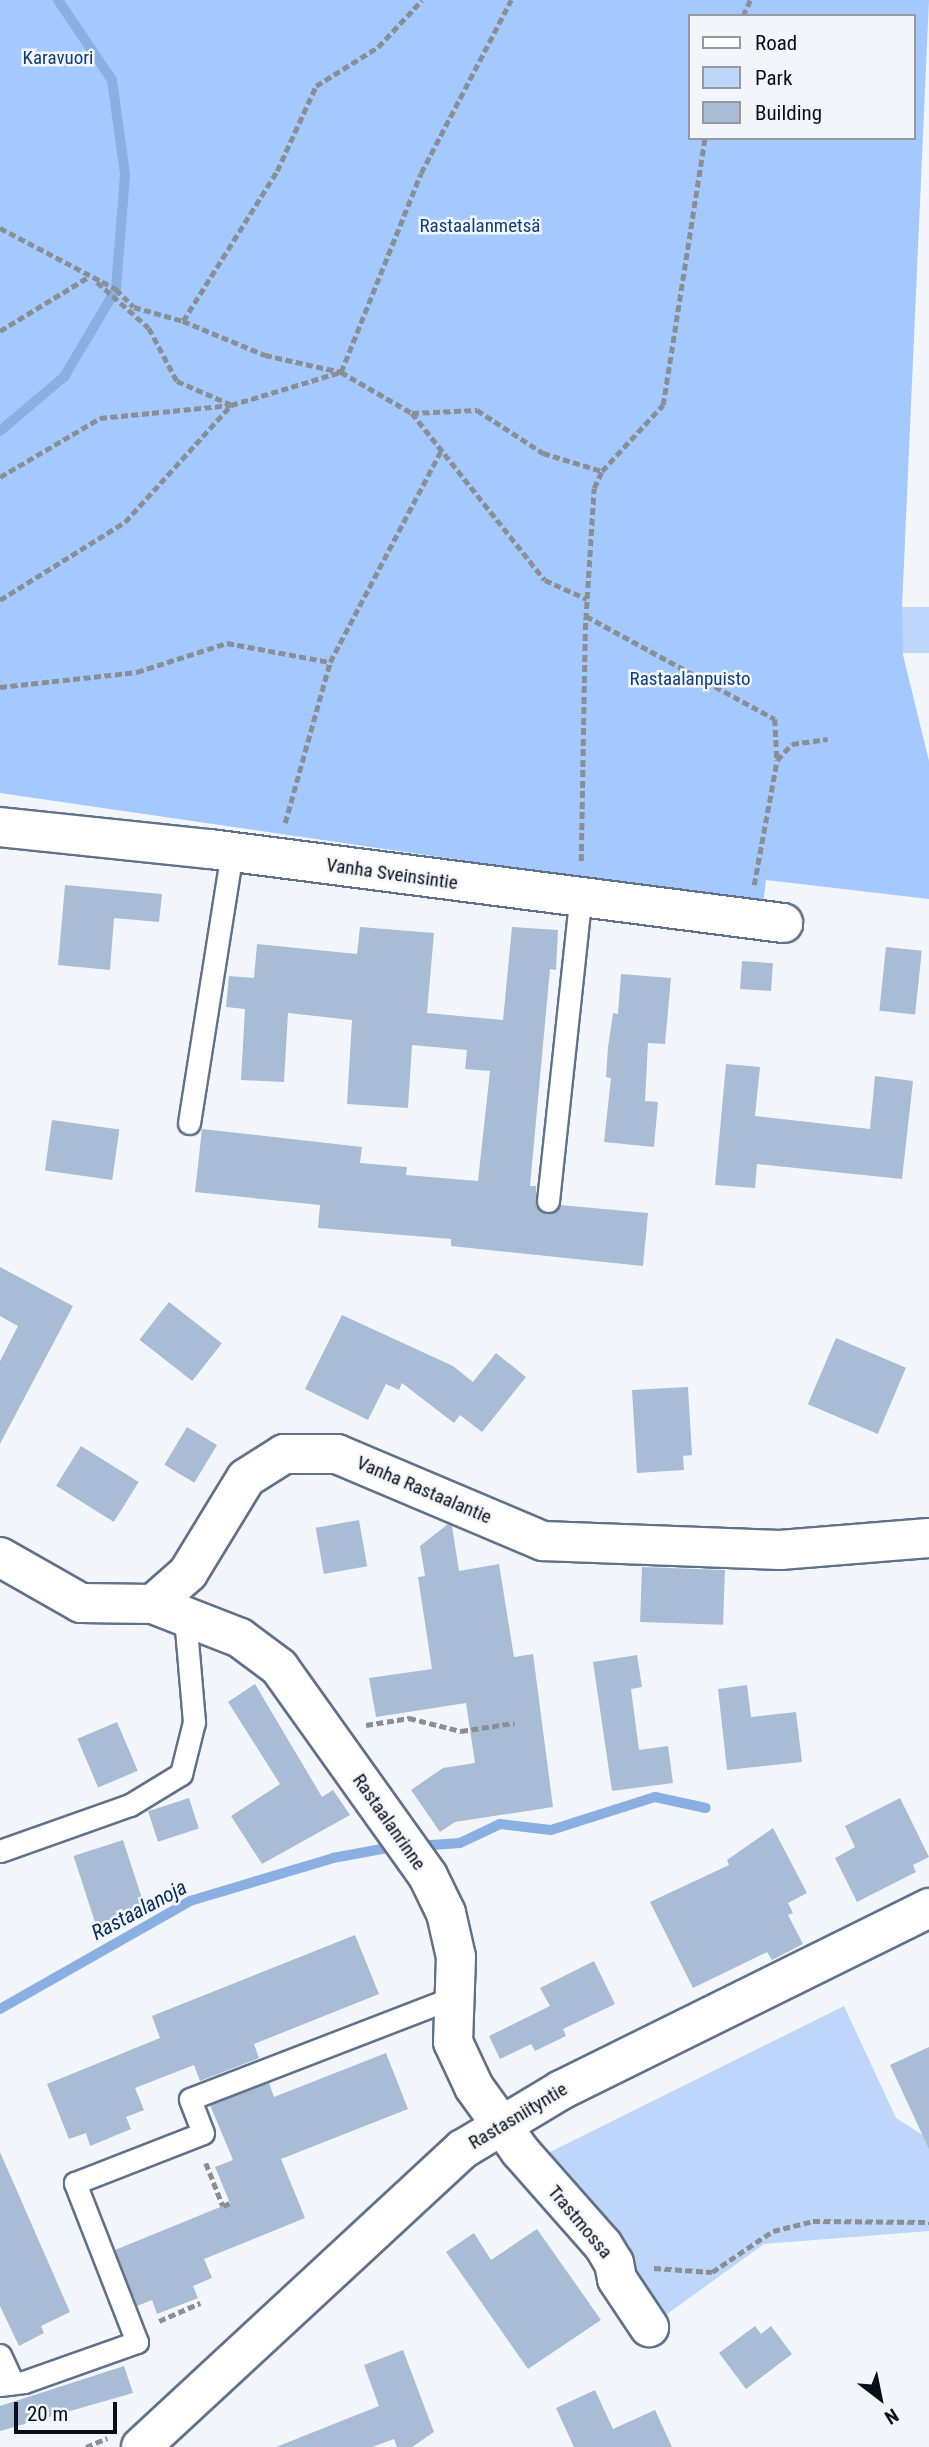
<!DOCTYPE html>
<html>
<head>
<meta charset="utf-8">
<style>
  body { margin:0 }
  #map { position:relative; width:929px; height:2447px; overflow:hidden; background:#f2f6fb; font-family:"Roboto Condensed",sans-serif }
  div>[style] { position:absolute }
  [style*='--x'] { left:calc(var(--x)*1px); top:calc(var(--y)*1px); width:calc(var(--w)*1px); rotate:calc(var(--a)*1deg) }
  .green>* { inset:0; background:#bdd6f9; transform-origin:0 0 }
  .forest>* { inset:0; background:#a4c9fe }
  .stream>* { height:10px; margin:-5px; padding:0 5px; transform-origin:5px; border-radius:5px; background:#8aafe2 }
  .building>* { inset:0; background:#a9bcd6; transform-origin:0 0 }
  .path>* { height:4.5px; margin-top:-2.25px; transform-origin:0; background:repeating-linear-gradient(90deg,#8a8f96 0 7px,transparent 0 10.5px) }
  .roads { filter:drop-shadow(2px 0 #607189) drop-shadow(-2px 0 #607189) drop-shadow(0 2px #607189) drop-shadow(0 -2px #607189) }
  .service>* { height:21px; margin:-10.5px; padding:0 10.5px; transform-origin:10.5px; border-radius:10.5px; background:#fff }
  .minor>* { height:38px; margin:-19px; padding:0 19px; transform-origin:19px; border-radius:19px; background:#fff }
  .tertiary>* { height:38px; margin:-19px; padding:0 19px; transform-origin:19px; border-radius:19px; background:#fff }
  span { translate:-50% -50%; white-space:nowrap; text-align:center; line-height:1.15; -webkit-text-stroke:5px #f2f6fb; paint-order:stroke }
  .park-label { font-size:19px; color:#0e3e7b }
  .street-label { font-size:19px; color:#090f18 }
  .water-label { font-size:21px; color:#062a57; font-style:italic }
  .legend { position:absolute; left:688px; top:14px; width:228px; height:126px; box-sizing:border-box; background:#f2f6fb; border:2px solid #959aa0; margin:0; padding:9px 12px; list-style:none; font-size:21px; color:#090f18 }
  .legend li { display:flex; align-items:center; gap:14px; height:35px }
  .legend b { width:35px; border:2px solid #959aa0 }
  .north { position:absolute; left:845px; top:2363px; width:70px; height:70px; -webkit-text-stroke:5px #f2f6fb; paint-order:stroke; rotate:148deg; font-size:19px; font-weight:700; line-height:28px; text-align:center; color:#090f18 }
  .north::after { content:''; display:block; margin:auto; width:24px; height:32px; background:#090f18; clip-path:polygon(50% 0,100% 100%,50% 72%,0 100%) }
  .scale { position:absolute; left:14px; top:2402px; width:103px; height:32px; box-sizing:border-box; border:4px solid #090f18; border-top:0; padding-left:9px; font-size:21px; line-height:24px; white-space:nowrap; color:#090f18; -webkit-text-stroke:5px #f2f6fb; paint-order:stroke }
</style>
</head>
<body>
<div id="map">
  <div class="green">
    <div style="left:929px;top:607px;width:46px;height:27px;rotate:90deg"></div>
    <div style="clip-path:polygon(844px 2006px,896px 2118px,929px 2139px,929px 2231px,764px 2244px,649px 2327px,550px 2152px)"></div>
  </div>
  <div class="forest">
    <div style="clip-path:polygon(evenodd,0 0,929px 0,902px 608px,903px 655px,929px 761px,929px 899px,766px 880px,763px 904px,0 793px,0 0,689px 16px,913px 16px,913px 138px,689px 138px,689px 16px)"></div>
  </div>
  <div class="stream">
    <div style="--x:0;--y:431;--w:84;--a:-40.2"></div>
    <div style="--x:64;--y:377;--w:102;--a:-59.4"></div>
    <div style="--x:116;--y:289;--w:115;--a:-85.5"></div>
    <div style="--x:125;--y:174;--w:95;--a:-97.9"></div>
    <div style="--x:112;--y:80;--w:97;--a:-124"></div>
    <div style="--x:418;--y:1846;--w:42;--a:-4.1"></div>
    <div style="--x:460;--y:1843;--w:44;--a:-25.4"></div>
    <div style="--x:500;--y:1824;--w:51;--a:6.7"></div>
    <div style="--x:551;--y:1830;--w:109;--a:-17.6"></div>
    <div style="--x:655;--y:1797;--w:52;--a:12.2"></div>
    <div style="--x:0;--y:2009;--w:219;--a:-29.6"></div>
    <div style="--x:190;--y:1901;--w:149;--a:-16.7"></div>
    <div style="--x:333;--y:1858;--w:55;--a:-10.5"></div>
  </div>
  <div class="building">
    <div style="clip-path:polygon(65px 885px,162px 894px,159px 922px,114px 918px,110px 970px,58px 965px)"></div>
    <div style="clip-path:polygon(360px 927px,434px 933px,427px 1013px,503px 1020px,512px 927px,558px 930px,556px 970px,550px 969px,530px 1186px,536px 1186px,536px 1207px,546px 1214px,560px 1205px,648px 1213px,643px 1266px,451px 1246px,451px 1239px,318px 1228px,320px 1205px,195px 1192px,202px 1129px,362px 1147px,360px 1163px,407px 1167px,406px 1175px,478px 1181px,490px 1071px,465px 1069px,467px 1050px,412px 1045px,408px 1108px,347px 1104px,352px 1020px,288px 1013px,284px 1082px,241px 1080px,245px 1009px,226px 1007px,229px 976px,254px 978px,257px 944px,357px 954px)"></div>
    <div style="left:886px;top:947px;width:36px;height:64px;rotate:6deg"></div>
    <div style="left:742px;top:961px;width:31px;height:28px;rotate:4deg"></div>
    <div style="clip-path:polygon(621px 974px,671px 978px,665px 1044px,648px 1043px,645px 1101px,658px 1102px,654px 1147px,604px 1142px,611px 1078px,606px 1077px,608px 1047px,613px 1013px,618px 1014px)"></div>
    <div style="clip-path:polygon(726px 1064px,760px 1067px,755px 1116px,870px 1129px,875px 1076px,913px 1081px,902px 1179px,757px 1164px,755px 1188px,715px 1185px)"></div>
    <div style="left:52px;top:1120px;width:68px;height:51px;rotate:8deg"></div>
    <div style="clip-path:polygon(0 1267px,73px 1306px,0 1444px,0 1361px,18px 1326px,0 1316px)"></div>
    <div style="left:169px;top:1302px;width:67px;height:48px;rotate:38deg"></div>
    <div style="clip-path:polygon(342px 1315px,453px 1366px,473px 1382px,496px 1353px,526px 1377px,482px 1432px,460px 1415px,454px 1423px,402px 1383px,399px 1390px,386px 1384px,368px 1420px,305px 1389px)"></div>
    <div style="left:836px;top:1338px;width:76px;height:72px;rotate:23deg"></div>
    <div style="clip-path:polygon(688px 1387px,692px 1455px,683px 1456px,684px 1470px,637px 1473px,632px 1390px)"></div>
    <div style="left:187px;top:1427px;width:35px;height:44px;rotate:31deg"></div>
    <div style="left:81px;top:1446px;width:68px;height:47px;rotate:32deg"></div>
    <div style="left:359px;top:1520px;width:47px;height:44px;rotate:80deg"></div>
    <div style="clip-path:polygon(448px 1524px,452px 1526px,459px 1571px,499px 1564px,514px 1657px,533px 1654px,553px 1807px,455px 1822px,440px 1832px,411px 1790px,443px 1768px,475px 1763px,466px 1703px,376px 1717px,369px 1678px,432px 1669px,418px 1577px,425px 1576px,420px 1546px)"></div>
    <div style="left:642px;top:1567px;width:83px;height:55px;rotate:2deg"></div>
    <div style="clip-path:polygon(637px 1655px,642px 1687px,631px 1689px,639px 1750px,668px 1746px,673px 1783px,612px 1791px,593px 1662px)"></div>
    <div style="clip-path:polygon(255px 1684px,322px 1797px,333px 1790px,350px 1815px,262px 1864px,231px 1816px,280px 1784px,228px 1702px)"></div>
    <div style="clip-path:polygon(747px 1685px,751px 1717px,796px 1712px,802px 1762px,727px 1770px,718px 1689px)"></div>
    <div style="left:117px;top:1722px;width:53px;height:43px;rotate:67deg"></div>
    <div style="left:189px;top:1798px;width:32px;height:43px;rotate:72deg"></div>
    <div style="clip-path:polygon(900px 1798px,929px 1857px,913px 1865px,916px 1872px,857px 1902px,835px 1858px,855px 1847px,845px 1826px)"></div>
    <div style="clip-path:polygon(773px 1828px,807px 1893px,788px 1903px,793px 1913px,788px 1915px,803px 1944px,772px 1960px,767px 1952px,693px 1988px,650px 1902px,729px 1865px,727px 1860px)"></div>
    <div style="left:123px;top:1840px;width:73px;height:52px;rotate:72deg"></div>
    <div style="clip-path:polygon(355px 1935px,379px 1994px,254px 2044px,259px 2058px,200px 2081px,194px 2065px,135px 2088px,144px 2110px,126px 2117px,131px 2129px,90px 2146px,86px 2133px,69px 2139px,47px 2084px,160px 2038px,152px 2016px)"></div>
    <div style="clip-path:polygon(594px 1961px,615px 2004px,563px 2029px,566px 2036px,535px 2051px,531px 2044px,500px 2059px,489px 2036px,550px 2006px,540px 1988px)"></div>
    <div style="clip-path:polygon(929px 2047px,929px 2149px,890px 2065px)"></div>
    <div style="clip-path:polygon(386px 2053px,408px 2109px,281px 2159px,305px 2218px,204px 2259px,212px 2278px,193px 2286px,198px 2298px,157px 2314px,152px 2300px,137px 2306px,115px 2250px,230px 2203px,215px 2167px,233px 2160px,210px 2105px,269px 2083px,274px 2097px)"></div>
    <div style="clip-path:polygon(0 2152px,70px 2312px,41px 2326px,44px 2333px,19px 2346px,0 2306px)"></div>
    <div style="clip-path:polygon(537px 2229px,601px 2320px,528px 2369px,446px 2252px,474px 2233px,491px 2260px)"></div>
    <div style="clip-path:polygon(755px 2326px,761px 2334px,771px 2326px,792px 2354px,746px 2389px,719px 2353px)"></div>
    <div style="clip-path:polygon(403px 2350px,434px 2432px,412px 2447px,397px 2447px,394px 2439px,372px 2447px,276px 2447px,379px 2406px,364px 2365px)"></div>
    <div style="clip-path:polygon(124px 2366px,133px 2393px,0 2431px,0 2406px)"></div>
    <div style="clip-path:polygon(595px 2390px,613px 2429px,655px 2410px,672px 2447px,574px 2447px,556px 2408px)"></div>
  </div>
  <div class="path">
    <div style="--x:743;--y:16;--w:17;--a:-66"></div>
    <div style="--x:0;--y:228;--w:131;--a:27.7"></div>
    <div style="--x:116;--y:289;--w:25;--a:45"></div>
    <div style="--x:134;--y:307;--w:51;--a:15.9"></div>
    <div style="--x:183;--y:321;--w:89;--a:22.5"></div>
    <div style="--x:265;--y:355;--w:78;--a:12.6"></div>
    <div style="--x:341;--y:372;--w:82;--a:30"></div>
    <div style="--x:412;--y:413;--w:213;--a:51.5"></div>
    <div style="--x:545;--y:580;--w:46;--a:24.3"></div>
    <div style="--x:97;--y:282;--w:69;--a:41.5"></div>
    <div style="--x:149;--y:328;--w:60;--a:62.2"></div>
    <div style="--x:177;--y:381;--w:58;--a:23.5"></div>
    <div style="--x:183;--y:321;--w:177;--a:-57.9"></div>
    <div style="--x:277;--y:171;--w:94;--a:-65.4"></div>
    <div style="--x:316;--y:86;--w:73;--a:-32.2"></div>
    <div style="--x:378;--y:47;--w:64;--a:-46.9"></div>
    <div style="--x:0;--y:331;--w:105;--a:-31.4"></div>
    <div style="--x:341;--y:372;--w:214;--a:-68.1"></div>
    <div style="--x:421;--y:173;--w:195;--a:-62.5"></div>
    <div style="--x:412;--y:413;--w:65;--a:-2.6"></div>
    <div style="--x:477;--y:410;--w:79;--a:33.1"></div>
    <div style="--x:543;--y:453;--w:62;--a:17"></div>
    <div style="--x:0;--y:477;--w:116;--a:-30.5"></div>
    <div style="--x:100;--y:418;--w:132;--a:-5.7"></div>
    <div style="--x:231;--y:405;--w:115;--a:-16.7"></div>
    <div style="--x:0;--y:600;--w:147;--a:-32"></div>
    <div style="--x:125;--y:522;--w:158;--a:-47.8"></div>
    <div style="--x:586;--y:616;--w:215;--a:28.6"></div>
    <div style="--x:775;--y:719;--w:41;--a:87.2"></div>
    <div style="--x:0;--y:687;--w:138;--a:-6.2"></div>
    <div style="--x:137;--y:672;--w:95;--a:-17.9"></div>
    <div style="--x:227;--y:643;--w:105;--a:10.5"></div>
    <div style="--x:285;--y:823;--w:167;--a:-74.4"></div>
    <div style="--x:330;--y:662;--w:238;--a:-62.3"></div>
    <div style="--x:581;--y:861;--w:231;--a:-89"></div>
    <div style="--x:585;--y:630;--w:142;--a:-86.4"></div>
    <div style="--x:594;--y:488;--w:19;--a:-65"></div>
    <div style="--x:602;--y:471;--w:90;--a:-47.3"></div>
    <div style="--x:663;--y:405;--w:270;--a:-81.1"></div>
    <div style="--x:754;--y:885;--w:127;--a:-79.6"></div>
    <div style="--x:777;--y:760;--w:22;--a:-47"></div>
    <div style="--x:792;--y:744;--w:36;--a:-8"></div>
    <div style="--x:366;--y:1725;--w:44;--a:-9.2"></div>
    <div style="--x:409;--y:1718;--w:54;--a:14"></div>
    <div style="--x:461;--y:1731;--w:54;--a:-8.6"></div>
    <div style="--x:206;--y:2163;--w:46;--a:68.4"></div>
    <div style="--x:223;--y:2206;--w:8;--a:-23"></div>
    <div style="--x:654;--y:2268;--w:58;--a:3.9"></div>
    <div style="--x:712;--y:2272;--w:73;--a:-33.9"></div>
    <div style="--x:773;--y:2231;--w:41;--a:-14"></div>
    <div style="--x:813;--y:2221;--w:116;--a:0.5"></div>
    <div style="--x:159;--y:2321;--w:45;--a:-23.7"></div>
    <div style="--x:86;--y:2447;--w:23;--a:-23"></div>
  </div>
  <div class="roads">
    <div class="service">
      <div style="--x:189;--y:1123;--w:274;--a:-81"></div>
      <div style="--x:548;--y:1201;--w:303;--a:-83.9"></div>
      <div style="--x:0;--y:1851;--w:138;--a:-19.5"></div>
      <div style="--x:130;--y:1805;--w:60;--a:-31.3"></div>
      <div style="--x:181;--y:1774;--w:54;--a:-76"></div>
      <div style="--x:194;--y:1722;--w:105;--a:-94.9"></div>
      <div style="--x:0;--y:2355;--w:31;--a:65"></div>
      <div style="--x:0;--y:2385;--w:24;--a:-7"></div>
      <div style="--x:24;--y:2382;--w:120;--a:-19.5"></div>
      <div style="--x:137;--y:2342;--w:171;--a:-111.3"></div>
      <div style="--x:75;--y:2183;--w:137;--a:-21.3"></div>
      <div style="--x:203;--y:2133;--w:36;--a:-111"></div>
      <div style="--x:190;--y:2099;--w:286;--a:-21.1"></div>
    </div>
    <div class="minor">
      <div style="--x:0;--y:827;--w:211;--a:6"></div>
      <div style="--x:210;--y:849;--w:578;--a:7.36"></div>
      <div style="--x:0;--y:1557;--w:93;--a:29.6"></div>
      <div style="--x:81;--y:1603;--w:72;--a:0.8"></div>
      <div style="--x:153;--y:1604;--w:47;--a:-41.5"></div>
      <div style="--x:188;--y:1573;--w:111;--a:-58.6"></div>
      <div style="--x:246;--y:1478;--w:45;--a:-32.3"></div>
      <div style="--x:284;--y:1454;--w:53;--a:0"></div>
      <div style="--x:337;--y:1454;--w:224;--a:22.9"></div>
      <div style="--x:543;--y:1541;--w:237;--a:2.2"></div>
      <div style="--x:780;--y:1550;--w:149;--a:-4.6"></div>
      <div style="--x:153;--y:1604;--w:93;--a:21.3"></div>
      <div style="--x:240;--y:1638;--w:49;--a:36.6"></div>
      <div style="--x:279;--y:1667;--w:257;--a:54.5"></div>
      <div style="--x:428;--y:1876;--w:41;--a:64.1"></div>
      <div style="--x:446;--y:1913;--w:45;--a:77.2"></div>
      <div style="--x:456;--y:1957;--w:85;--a:92"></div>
      <div style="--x:453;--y:2042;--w:50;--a:65"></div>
      <div style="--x:474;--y:2087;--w:79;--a:54.3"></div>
      <div style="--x:520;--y:2151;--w:125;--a:48.6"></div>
      <div style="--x:603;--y:2245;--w:21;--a:59"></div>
      <div style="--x:614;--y:2263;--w:16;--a:79"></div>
      <div style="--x:617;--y:2279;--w:58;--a:56.3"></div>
    </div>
    <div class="tertiary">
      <div style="--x:141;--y:2447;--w:439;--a:-42.8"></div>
      <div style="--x:463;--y:2149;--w:114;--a:-31"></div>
      <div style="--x:561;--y:2090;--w:411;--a:-26.3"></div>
    </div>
  </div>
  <div class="park-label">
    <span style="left:58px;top:58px">Karavuori</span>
    <span style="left:480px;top:226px">Rastaalanmetsä</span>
    <span style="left:690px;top:679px">Rastaalanpuisto</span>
  </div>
  <div class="street-label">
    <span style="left:392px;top:874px;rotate:8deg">Vanha Sveinsintie</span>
    <span style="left:424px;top:1490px;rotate:23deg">Vanha Rastaalantie</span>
    <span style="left:389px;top:1822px;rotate:55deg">Rastaalanrinne</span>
    <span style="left:518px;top:2116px;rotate:-31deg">Rastasniityntie</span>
    <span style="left:580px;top:2222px;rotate:50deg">Trastmossa</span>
  </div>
  <div class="water-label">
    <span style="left:139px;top:1910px;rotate:-28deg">Rastaalanoja</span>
  </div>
  <ul class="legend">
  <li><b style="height:9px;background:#fff"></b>Road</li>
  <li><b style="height:19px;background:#bdd6f9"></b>Park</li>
  <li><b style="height:19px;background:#a9bcd6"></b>Building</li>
  </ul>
  <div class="north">N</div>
  <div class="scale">20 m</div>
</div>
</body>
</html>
